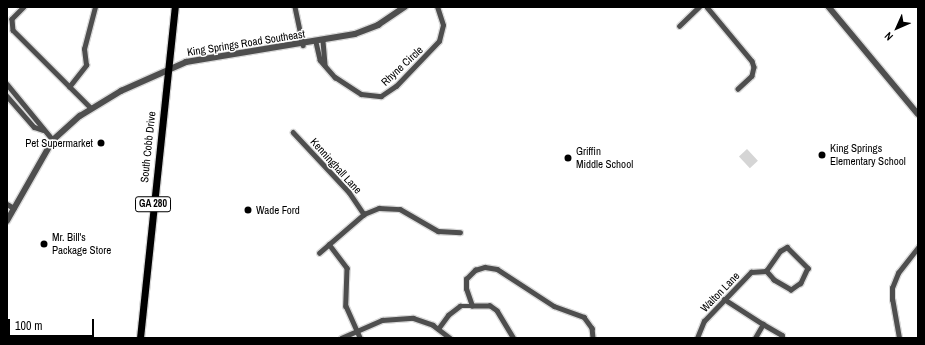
<!DOCTYPE html>
<html>
<head>
<meta charset="utf-8">
<style>
  body { margin:0 }
  #map { position:relative; width:925px; height:345px; overflow:hidden; background:#fff; font-family:"Archivo Narrow",sans-serif }
  div>[style] { position:absolute }
  [style*='--x'] { left:calc(var(--x)*1px); top:calc(var(--y)*1px); width:calc(var(--w)*1px); rotate:calc(var(--a)*1deg) }
  .green>* { inset:0; background:#d5d5d5; transform-origin:0 0 }
  .roads { filter:drop-shadow(1px 0 #dbdbdb) drop-shadow(-1px 0 #dbdbdb) drop-shadow(0 1px #dbdbdb) drop-shadow(0 -1px #dbdbdb) }
  .minor>* { height:4.5px; margin:-2.25px; padding:0 2.25px; transform-origin:2.25px; border-radius:2.25px; background:#4e4e4e }
  .tertiary>* { height:5.5px; margin:-2.75px; padding:0 2.75px; transform-origin:2.75px; border-radius:2.75px; background:#4e4e4e }
  .primary>* { height:7px; margin:-3.5px; padding:0 3.5px; transform-origin:3.5px; border-radius:3.5px; background:#000 }
  .dots>* { width:11px; height:11px; translate:-50% -50%; box-sizing:border-box; border:2px solid #fff; border-radius:50% }
  span { translate:-50% -50%; white-space:nowrap; text-align:center; line-height:1.15; -webkit-text-stroke:3px #fff; paint-order:stroke }
  .shield-label span { padding:1px 3px; background:#fff; border:1px solid; border-radius:3px; -webkit-text-stroke-width:0 }
  .shield-label { font-size:10px; color:#000; font-weight:700 }
  .street-label { font-size:11px; color:#000 }
  .poi-label { font-size:11px; color:#000 }
  .right { translate:-100% -50%; text-align:right }
  .left { translate:0 -50%; text-align:left }
  .frame { position:absolute; inset:0; border:8px solid #000; pointer-events:none }
  .north { position:absolute; left:877px; top:8px; width:40px; height:40px; -webkit-text-stroke:3px #fff; paint-order:stroke; rotate:225deg; font-size:11px; font-weight:700; line-height:16px; text-align:center; color:#000 }
  .north::after { content:''; display:block; margin:auto; width:14px; height:18px; background:#000; clip-path:polygon(50% 0,100% 100%,50% 72%,0 100%) }
  .scale { position:absolute; left:8px; top:319px; width:86px; height:18px; box-sizing:border-box; border:2px solid #000; border-top:0; padding-left:5px; font-size:12px; line-height:14px; white-space:nowrap; color:#000; -webkit-text-stroke:3px #fff; paint-order:stroke }
</style>
</head>
<body>
<div id="map">
  <div class="green">
    <div style="left:747px;top:149px;width:16px;height:11px;rotate:47deg"></div>
  </div>
  <div class="roads">
    <div class="minor">
      <div style="--x:24;--y:7;--w:17;--a:135"></div>
      <div style="--x:12;--y:19;--w:11;--a:85"></div>
      <div style="--x:13;--y:30;--w:110;--a:45"></div>
      <div style="--x:295;--y:7;--w:39;--a:78"></div>
      <div style="--x:707;--y:7;--w:70;--a:50.2"></div>
      <div style="--x:752;--y:61;--w:6;--a:72"></div>
      <div style="--x:754;--y:67;--w:9;--a:103"></div>
      <div style="--x:752;--y:76;--w:19;--a:137"></div>
      <div style="--x:679;--y:26;--w:28;--a:-44"></div>
      <div style="--x:323;--y:41;--w:24;--a:85"></div>
      <div style="--x:316;--y:42;--w:18;--a:77"></div>
      <div style="--x:320;--y:60;--w:23;--a:49"></div>
      <div style="--x:335;--y:77;--w:31;--a:33"></div>
      <div style="--x:361;--y:94;--w:20;--a:6"></div>
      <div style="--x:381;--y:96;--w:18;--a:-34"></div>
      <div style="--x:396;--y:86;--w:62;--a:-46.3"></div>
      <div style="--x:439;--y:41;--w:16;--a:-76"></div>
      <div style="--x:443;--y:25;--w:19;--a:-108"></div>
      <div style="--x:7;--y:84;--w:72;--a:50.6"></div>
      <div style="--x:69;--y:87;--w:28;--a:-52"></div>
      <div style="--x:86;--y:65;--w:16;--a:-97"></div>
      <div style="--x:84;--y:49;--w:43;--a:-75.3"></div>
      <div style="--x:7;--y:96;--w:41;--a:48.9"></div>
      <div style="--x:34;--y:127;--w:9;--a:18"></div>
      <div style="--x:293;--y:132;--w:82;--a:47"></div>
      <div style="--x:349;--y:192;--w:27;--a:56"></div>
      <div style="--x:7;--y:204;--w:8;--a:30"></div>
      <div style="--x:329;--y:244;--w:30;--a:53"></div>
      <div style="--x:347;--y:268;--w:38;--a:92"></div>
      <div style="--x:346;--y:306;--w:35;--a:66"></div>
      <div style="--x:787;--y:247;--w:30;--a:45"></div>
      <div style="--x:808;--y:268;--w:17;--a:115"></div>
      <div style="--x:801;--y:283;--w:12;--a:145"></div>
      <div style="--x:791;--y:290;--w:20;--a:-150"></div>
      <div style="--x:774;--y:280;--w:12;--a:-132"></div>
      <div style="--x:766;--y:271;--w:24;--a:-55"></div>
      <div style="--x:780;--y:251;--w:8;--a:-30"></div>
      <div style="--x:319;--y:253;--w:60;--a:-40.9"></div>
      <div style="--x:364;--y:214;--w:16;--a:-22"></div>
      <div style="--x:379;--y:208;--w:21;--a:3"></div>
      <div style="--x:400;--y:209;--w:44;--a:30.1"></div>
      <div style="--x:438;--y:231;--w:22;--a:3"></div>
      <div style="--x:724;--y:299;--w:46;--a:32.7"></div>
      <div style="--x:438;--y:329;--w:17;--a:-54"></div>
      <div style="--x:448;--y:315;--w:15;--a:-37"></div>
      <div style="--x:460;--y:306;--w:12;--a:0"></div>
      <div style="--x:341;--y:338;--w:45;--a:-23.7"></div>
      <div style="--x:382;--y:320;--w:31;--a:-4"></div>
      <div style="--x:413;--y:318;--w:21;--a:19"></div>
      <div style="--x:433;--y:325;--w:21;--a:37"></div>
      <div style="--x:513;--y:338;--w:31;--a:-121"></div>
      <div style="--x:497;--y:311;--w:9;--a:-144"></div>
      <div style="--x:490;--y:306;--w:18;--a:180"></div>
      <div style="--x:472;--y:306;--w:18;--a:-109"></div>
      <div style="--x:466;--y:289;--w:10;--a:-90"></div>
      <div style="--x:466;--y:279;--w:13;--a:-45"></div>
      <div style="--x:475;--y:270;--w:10;--a:-17"></div>
      <div style="--x:485;--y:267;--w:12;--a:9"></div>
      <div style="--x:497;--y:269;--w:68;--a:33"></div>
      <div style="--x:554;--y:306;--w:32;--a:20"></div>
      <div style="--x:584;--y:317;--w:14;--a:54"></div>
      <div style="--x:592;--y:328;--w:10;--a:84"></div>
      <div style="--x:697;--y:338;--w:18;--a:-68"></div>
      <div style="--x:704;--y:321;--w:68;--a:-46.2"></div>
      <div style="--x:751;--y:272;--w:15;--a:-4"></div>
      <div style="--x:755;--y:338;--w:16;--a:-60"></div>
      <div style="--x:763;--y:324;--w:22;--a:30"></div>
      <div style="--x:782;--y:335;--w:3;--a:72"></div>
      <div style="--x:899;--y:338;--w:39;--a:-100"></div>
      <div style="--x:892;--y:300;--w:12;--a:-90"></div>
      <div style="--x:892;--y:288;--w:16;--a:-68"></div>
      <div style="--x:898;--y:273;--w:33;--a:-52"></div>
    </div>
    <div class="tertiary">
      <div style="--x:829;--y:7;--w:139;--a:50.2"></div>
      <div style="--x:7;--y:221;--w:93;--a:-60.4"></div>
      <div style="--x:53;--y:140;--w:36;--a:-42"></div>
      <div style="--x:80;--y:116;--w:48;--a:-31.4"></div>
      <div style="--x:121;--y:91;--w:71;--a:-24"></div>
      <div style="--x:186;--y:62;--w:171;--a:-9.4"></div>
      <div style="--x:355;--y:34;--w:25;--a:-21"></div>
      <div style="--x:378;--y:25;--w:32;--a:-34"></div>
    </div>
    <div class="primary">
      <div style="--x:140;--y:338;--w:333;--a:-84"></div>
    </div>
  </div>
  <div class="dots">
    <div style="left:101px;top:143px;background:#000"></div>
    <div style="left:822px;top:155px;background:#000"></div>
    <div style="left:568px;top:158px;background:#000"></div>
    <div style="left:248px;top:210px;background:#000"></div>
    <div style="left:44px;top:244px;background:#000"></div>
  </div>
  <div class="shield-label">
    <span style="left:153px;top:204px">GA 280</span>
  </div>
  <div class="street-label">
    <span style="left:246px;top:43px;rotate:-9deg">King Springs Road Southeast</span>
    <span style="left:402px;top:66px;rotate:-43deg">Rhyne Circle</span>
    <span style="left:148px;top:147px;rotate:-84deg">South Cobb Drive</span>
    <span style="left:336px;top:166px;rotate:48deg">Kenninghall Lane</span>
    <span style="left:720px;top:292px;rotate:-46deg">Walton Lane</span>
  </div>
  <div class="poi-label">
    <span class="right" style="left:93px;top:143px">Pet Supermarket</span>
    <span class="left" style="left:830px;top:155px">King Springs<br>Elementary School</span>
    <span class="left" style="left:576px;top:158px">Griffin<br>Middle School</span>
    <span class="left" style="left:256px;top:210px">Wade Ford</span>
    <span class="left" style="left:52px;top:244px">Mr. Bill's<br>Package Store</span>
  </div>
  <div class="frame"></div>
  <div class="north">N</div>
  <div class="scale">100 m</div>
</div>
</body>
</html>
